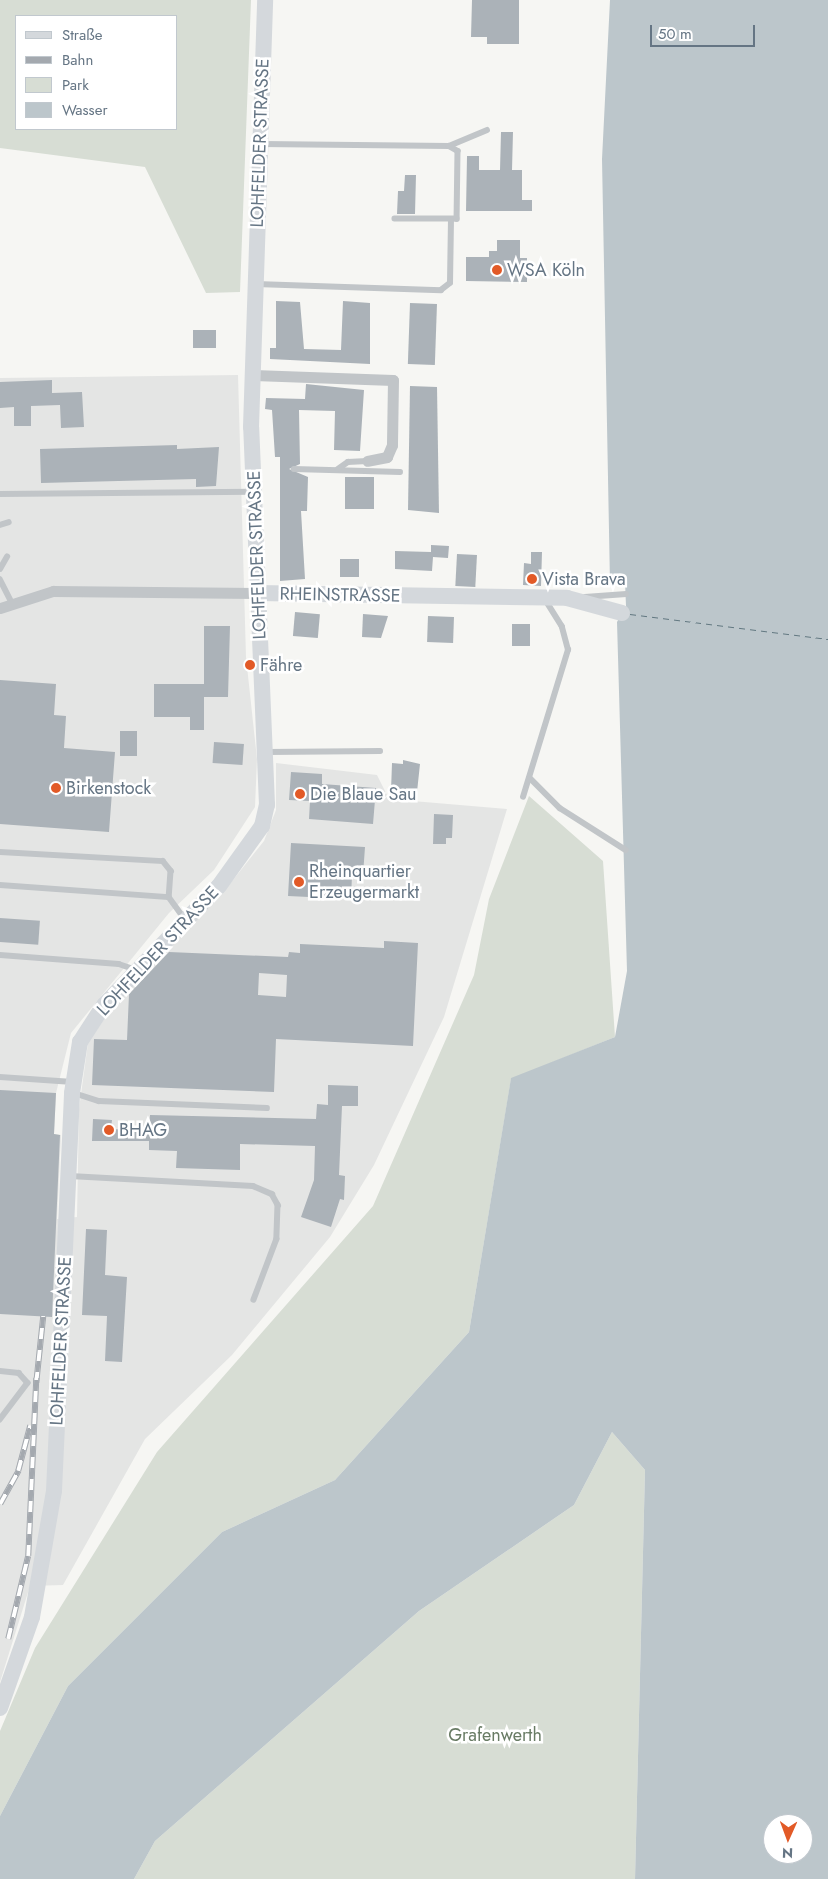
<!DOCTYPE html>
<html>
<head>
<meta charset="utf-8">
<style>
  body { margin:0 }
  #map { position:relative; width:828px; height:1879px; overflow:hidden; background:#f6f6f3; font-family:Jost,sans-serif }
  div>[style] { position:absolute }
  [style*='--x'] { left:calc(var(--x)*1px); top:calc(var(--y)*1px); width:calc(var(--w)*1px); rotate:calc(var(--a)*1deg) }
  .built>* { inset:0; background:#e4e5e4 }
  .green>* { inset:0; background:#d7ddd4 }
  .water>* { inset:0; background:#bcc6cb }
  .ferry>* { height:1px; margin-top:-0.5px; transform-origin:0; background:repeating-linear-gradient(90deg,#617780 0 6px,transparent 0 11px) }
  .building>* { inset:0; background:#abb2b8; transform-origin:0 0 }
  .lane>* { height:5.5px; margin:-2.75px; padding:0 2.75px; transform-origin:2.75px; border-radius:2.75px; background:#c1c5c8 }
  .street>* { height:11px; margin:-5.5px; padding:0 5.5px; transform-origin:5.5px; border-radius:5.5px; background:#c1c5c8 }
  .secondary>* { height:16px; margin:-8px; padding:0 8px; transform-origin:8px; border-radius:8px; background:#d4d8dc }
  .rail>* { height:5.5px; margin-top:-2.75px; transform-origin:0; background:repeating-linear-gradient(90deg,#fff 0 11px,#a4a9af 0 22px); box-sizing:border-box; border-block:1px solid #a4a9af }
  .dots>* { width:14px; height:14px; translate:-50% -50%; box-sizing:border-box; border:2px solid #fff; border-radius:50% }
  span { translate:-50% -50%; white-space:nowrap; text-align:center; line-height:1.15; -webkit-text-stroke:5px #fff; paint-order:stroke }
  .street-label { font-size:18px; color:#657584 }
  .poi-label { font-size:18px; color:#657584 }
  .left { translate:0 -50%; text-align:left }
  .park-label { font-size:18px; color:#687b64 }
  .legend { position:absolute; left:15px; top:15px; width:162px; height:115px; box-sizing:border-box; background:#fff; border:1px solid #c1c8ce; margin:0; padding:6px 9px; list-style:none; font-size:15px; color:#657584 }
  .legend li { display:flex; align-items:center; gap:10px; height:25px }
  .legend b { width:25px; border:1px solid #c1c8ce }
  .north { position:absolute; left:763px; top:1814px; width:50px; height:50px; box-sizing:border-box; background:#fff; border:1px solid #c1c8ce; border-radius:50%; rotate:182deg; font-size:14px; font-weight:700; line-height:20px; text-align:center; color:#657584 }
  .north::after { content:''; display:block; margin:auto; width:18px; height:22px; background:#e25a27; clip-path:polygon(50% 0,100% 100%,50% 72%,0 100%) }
  .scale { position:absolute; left:650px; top:25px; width:105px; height:22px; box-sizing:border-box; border:2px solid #657584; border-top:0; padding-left:6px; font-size:15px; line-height:18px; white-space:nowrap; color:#657584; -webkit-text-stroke:4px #fff; paint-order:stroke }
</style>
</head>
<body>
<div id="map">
  <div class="built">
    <div style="clip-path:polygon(238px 375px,246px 657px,257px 759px,255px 807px,214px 870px,169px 913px,71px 1033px,56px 1093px,54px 1134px,61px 1135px,57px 1219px,77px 1217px,79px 1109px,88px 1043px,113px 1006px,229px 885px,264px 841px,276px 810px,276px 763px,377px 775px,389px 799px,507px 809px,444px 1017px,374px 1165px,330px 1237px,232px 1355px,145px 1439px,63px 1585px,30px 1586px,0 1682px,0 378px)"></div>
  </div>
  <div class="green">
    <div style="clip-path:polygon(evenodd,0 0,251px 0,240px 292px,206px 293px,145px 167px,0 148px,0 0,176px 16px,176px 129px,16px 129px,16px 16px,176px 16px)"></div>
    <div style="clip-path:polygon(529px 796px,603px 861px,615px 1037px,511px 1079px,469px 1332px,335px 1480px,222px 1532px,68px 1686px,0 1816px,0 1731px,35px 1648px,157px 1452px,373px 1206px,474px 975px,489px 899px)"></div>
    <div style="clip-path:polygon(612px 1432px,645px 1470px,635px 1879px,134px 1879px,155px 1841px,419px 1611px,574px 1505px)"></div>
  </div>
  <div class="water">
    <div style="clip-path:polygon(evenodd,610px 0,828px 0,828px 1879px,635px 1879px,645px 1470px,612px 1432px,574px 1505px,419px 1611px,155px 1841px,134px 1879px,0 1879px,0 1816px,68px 1686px,222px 1532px,335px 1480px,469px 1332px,511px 1078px,615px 1037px,627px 971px,617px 622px,626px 606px,625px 582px,610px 584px,602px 159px,610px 0,773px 1824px,803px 1824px,803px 1854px,773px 1854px,773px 1824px)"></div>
  </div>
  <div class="ferry">
    <div style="--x:630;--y:614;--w:200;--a:7.2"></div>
  </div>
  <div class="building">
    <div style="clip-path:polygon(472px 0,519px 0,519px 44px,487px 44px,487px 37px,471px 37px)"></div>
    <div style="clip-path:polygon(501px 132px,513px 132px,512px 170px,522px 170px,522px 200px,532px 200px,532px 211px,466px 211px,467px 156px,479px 156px,479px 170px,500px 170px)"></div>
    <div style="clip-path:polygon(405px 175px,416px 175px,415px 214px,397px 214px,398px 191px,404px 191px)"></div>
    <div style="clip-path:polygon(497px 240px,520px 240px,520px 258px,527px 258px,527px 282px,466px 281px,466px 257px,489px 257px,489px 251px,497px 251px)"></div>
    <div style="clip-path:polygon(276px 301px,300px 302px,304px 349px,341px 350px,343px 301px,370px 303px,370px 364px,270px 359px,270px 348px,276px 348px)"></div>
    <div style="left:410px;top:303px;width:27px;height:61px;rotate:2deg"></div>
    <div style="left:193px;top:330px;width:23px;height:18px"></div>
    <div style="clip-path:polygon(52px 380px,52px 393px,82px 392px,84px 427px,61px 428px,60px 405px,31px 406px,31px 426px,14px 426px,14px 407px,0 408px,0 382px)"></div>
    <div style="clip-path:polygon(306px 384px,364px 390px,360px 451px,334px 450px,335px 411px,299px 410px,300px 464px,289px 469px,308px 477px,307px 511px,301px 511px,305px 579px,280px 581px,280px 457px,275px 457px,272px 410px,265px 409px,266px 398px,305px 399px)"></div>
    <div style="clip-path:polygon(410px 386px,437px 387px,439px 513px,408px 510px)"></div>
    <div style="clip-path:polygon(177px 445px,177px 449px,219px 447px,216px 486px,196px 487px,196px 479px,41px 483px,40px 449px)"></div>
    <div style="left:345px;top:477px;width:29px;height:32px"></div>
    <div style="clip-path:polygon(431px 545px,449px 546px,448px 558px,433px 557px,432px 571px,395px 569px,395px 551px,431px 552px)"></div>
    <div style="clip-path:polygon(531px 552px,542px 552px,541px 586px,523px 585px,524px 563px,531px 564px)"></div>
    <div style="left:457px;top:554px;width:20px;height:32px;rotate:3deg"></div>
    <div style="left:340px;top:559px;width:19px;height:18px"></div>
    <div style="left:295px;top:612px;width:25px;height:24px;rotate:5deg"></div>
    <div style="clip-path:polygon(363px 614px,388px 616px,381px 638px,362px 637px)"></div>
    <div style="left:428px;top:616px;width:26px;height:26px;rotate:2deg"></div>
    <div style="left:512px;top:624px;width:18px;height:22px"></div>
    <div style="clip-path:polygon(204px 626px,230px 626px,228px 697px,204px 697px,204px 730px,190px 730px,190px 717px,154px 717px,154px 684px,204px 684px)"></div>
    <div style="clip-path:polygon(0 680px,56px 684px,54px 715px,66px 716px,64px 748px,115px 752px,109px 832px,0 824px)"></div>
    <div style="left:120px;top:731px;width:17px;height:25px"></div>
    <div style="left:214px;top:742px;width:30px;height:21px;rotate:4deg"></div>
    <div style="clip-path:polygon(403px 760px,420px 764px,417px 792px,391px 791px,392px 763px,403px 764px)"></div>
    <div style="clip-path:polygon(291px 772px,322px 774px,322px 784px,376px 788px,373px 824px,309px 819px,310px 801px,289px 800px)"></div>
    <div style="clip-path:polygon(434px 814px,453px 815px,452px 838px,446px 838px,446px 844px,433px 844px)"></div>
    <div style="clip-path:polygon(291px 843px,365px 847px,363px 875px,352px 875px,351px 899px,288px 896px)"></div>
    <div style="left:0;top:918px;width:40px;height:24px;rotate:4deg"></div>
    <div style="clip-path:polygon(evenodd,384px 941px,418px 943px,413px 1046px,276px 1039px,274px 1092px,92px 1085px,94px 1039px,127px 1040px,129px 994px,169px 952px,288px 957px,289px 952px,300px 953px,300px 944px,384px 948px,384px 941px,259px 973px,287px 975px,286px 997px,258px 995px,259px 973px)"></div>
    <div style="clip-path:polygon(328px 1085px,358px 1086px,358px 1106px,342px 1106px,339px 1175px,345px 1176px,344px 1200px,340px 1199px,331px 1227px,301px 1217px,314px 1180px,315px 1146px,240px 1144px,240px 1170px,176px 1168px,177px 1151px,149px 1150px,149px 1141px,92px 1141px,93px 1119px,112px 1120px,111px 1129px,149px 1131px,150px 1115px,316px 1119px,317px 1104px,328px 1105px)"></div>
    <div style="clip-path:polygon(0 1090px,56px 1093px,54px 1134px,60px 1135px,52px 1317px,0 1314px)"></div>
    <div style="clip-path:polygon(86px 1229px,107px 1230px,105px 1275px,127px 1277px,122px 1362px,105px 1361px,107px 1316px,82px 1315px)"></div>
  </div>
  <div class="lane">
    <div style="--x:262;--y:144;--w:187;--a:0.6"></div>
    <div style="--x:449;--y:146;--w:10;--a:29"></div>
    <div style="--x:458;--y:151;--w:68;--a:90.8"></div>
    <div style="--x:457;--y:219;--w:62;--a:180"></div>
    <div style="--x:449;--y:146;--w:41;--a:-22.8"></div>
    <div style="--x:256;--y:284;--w:185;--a:1.9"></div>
    <div style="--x:441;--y:290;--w:11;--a:-38"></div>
    <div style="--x:450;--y:283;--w:62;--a:-89.1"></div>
    <div style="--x:294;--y:469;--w:106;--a:1.6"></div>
    <div style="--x:338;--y:469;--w:12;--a:-35"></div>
    <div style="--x:348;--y:462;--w:19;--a:-3"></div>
    <div style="--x:0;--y:494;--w:252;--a:-0.5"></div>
    <div style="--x:0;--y:525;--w:9;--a:-18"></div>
    <div style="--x:0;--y:569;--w:14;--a:-60"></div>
    <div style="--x:0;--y:579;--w:25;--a:63"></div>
    <div style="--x:585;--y:597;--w:41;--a:-4.2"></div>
    <div style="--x:268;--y:752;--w:112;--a:-0.5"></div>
    <div style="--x:531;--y:779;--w:41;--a:45"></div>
    <div style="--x:560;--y:808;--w:78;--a:32.5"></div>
    <div style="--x:523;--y:797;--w:154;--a:-73"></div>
    <div style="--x:568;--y:650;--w:24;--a:-105"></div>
    <div style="--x:562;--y:627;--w:32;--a:-122"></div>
    <div style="--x:0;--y:852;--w:163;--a:3.2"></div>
    <div style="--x:163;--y:861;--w:13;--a:51"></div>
    <div style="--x:171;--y:871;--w:26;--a:94"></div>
    <div style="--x:169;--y:897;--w:27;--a:54"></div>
    <div style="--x:0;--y:885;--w:169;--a:4.1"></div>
    <div style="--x:0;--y:955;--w:119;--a:4.3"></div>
    <div style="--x:119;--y:964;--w:18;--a:19"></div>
    <div style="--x:0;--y:1077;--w:73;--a:3.9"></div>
    <div style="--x:74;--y:1093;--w:26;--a:18"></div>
    <div style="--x:99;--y:1101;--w:168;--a:2.4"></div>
    <div style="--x:70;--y:1176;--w:183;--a:3.1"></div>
    <div style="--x:253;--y:1186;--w:21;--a:23"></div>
    <div style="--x:272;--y:1194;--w:13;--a:61"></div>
    <div style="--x:278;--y:1205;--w:34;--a:92"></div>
    <div style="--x:277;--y:1239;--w:65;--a:110.7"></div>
    <div style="--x:0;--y:1371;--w:19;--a:6"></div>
    <div style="--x:19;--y:1373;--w:13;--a:48"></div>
    <div style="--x:28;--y:1383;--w:46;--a:127.1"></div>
  </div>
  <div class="street">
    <div style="--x:252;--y:375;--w:141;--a:2"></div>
    <div style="--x:393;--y:380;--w:65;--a:90.9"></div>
    <div style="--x:392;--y:445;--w:13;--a:113"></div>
    <div style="--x:387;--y:457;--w:20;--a:169"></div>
    <div style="--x:0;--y:608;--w:56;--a:-17.8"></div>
    <div style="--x:53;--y:591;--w:204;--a:0.6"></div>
  </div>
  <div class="secondary">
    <div style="--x:257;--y:593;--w:310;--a:0.9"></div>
    <div style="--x:567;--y:598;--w:57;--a:15.3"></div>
    <div style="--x:0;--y:1708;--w:96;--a:-70.6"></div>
    <div style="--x:32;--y:1617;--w:128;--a:-80.1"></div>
    <div style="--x:54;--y:1491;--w:398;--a:-87.4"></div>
    <div style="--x:72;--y:1093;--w:52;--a:-81.1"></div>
    <div style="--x:80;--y:1042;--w:44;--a:-57"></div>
    <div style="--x:104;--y:1005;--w:165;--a:-46"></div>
    <div style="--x:219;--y:886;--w:74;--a:-54.4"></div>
    <div style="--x:262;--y:826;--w:22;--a:-77"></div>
    <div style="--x:267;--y:805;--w:378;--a:-92.4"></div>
    <div style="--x:251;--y:427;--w:427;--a:-88.1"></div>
  </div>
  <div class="rail">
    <div style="--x:36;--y:1383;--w:67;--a:-84"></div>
    <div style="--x:0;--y:1504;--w:38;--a:-61"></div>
    <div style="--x:18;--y:1471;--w:47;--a:-75.1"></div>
    <div style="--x:8;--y:1639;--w:85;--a:-76.5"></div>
    <div style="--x:28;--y:1556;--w:178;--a:-87.4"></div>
  </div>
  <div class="dots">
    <div style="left:497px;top:270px;background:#e25a27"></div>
    <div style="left:532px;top:579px;background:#e25a27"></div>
    <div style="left:250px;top:665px;background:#e25a27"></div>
    <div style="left:56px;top:788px;background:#e25a27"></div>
    <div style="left:300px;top:794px;background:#e25a27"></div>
    <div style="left:299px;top:882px;background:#e25a27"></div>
    <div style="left:109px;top:1130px;background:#e25a27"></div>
  </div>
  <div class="street-label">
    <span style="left:260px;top:143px;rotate:-88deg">LOHFELDER STRASSE</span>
    <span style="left:257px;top:555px;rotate:-92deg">LOHFELDER STRASSE</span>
    <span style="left:340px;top:595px;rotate:1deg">RHEINSTRASSE</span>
    <span style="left:158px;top:951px;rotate:-47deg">LOHFELDER STRASSE</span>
    <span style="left:61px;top:1341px;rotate:-87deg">LOHFELDER STRASSE</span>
  </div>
  <div class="poi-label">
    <span class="left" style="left:507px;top:270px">WSA Köln</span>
    <span class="left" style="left:542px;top:579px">Vista Brava</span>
    <span class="left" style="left:260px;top:665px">Fähre</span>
    <span class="left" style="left:66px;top:788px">Birkenstock</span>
    <span class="left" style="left:310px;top:794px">Die Blaue Sau</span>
    <span class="left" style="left:309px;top:882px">Rheinquartier<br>Erzeugermarkt</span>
    <span class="left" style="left:119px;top:1130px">BHAG</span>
  </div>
  <div class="park-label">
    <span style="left:495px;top:1735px">Grafenwerth</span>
  </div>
  <ul class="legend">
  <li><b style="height:6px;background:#d4d8dc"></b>Straße</li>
  <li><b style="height:6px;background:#a4a9af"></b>Bahn</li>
  <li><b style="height:14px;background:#d7ddd4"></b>Park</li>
  <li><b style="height:14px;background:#bcc6cb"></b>Wasser</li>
  </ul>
  <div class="north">N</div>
  <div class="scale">50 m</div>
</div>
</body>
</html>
